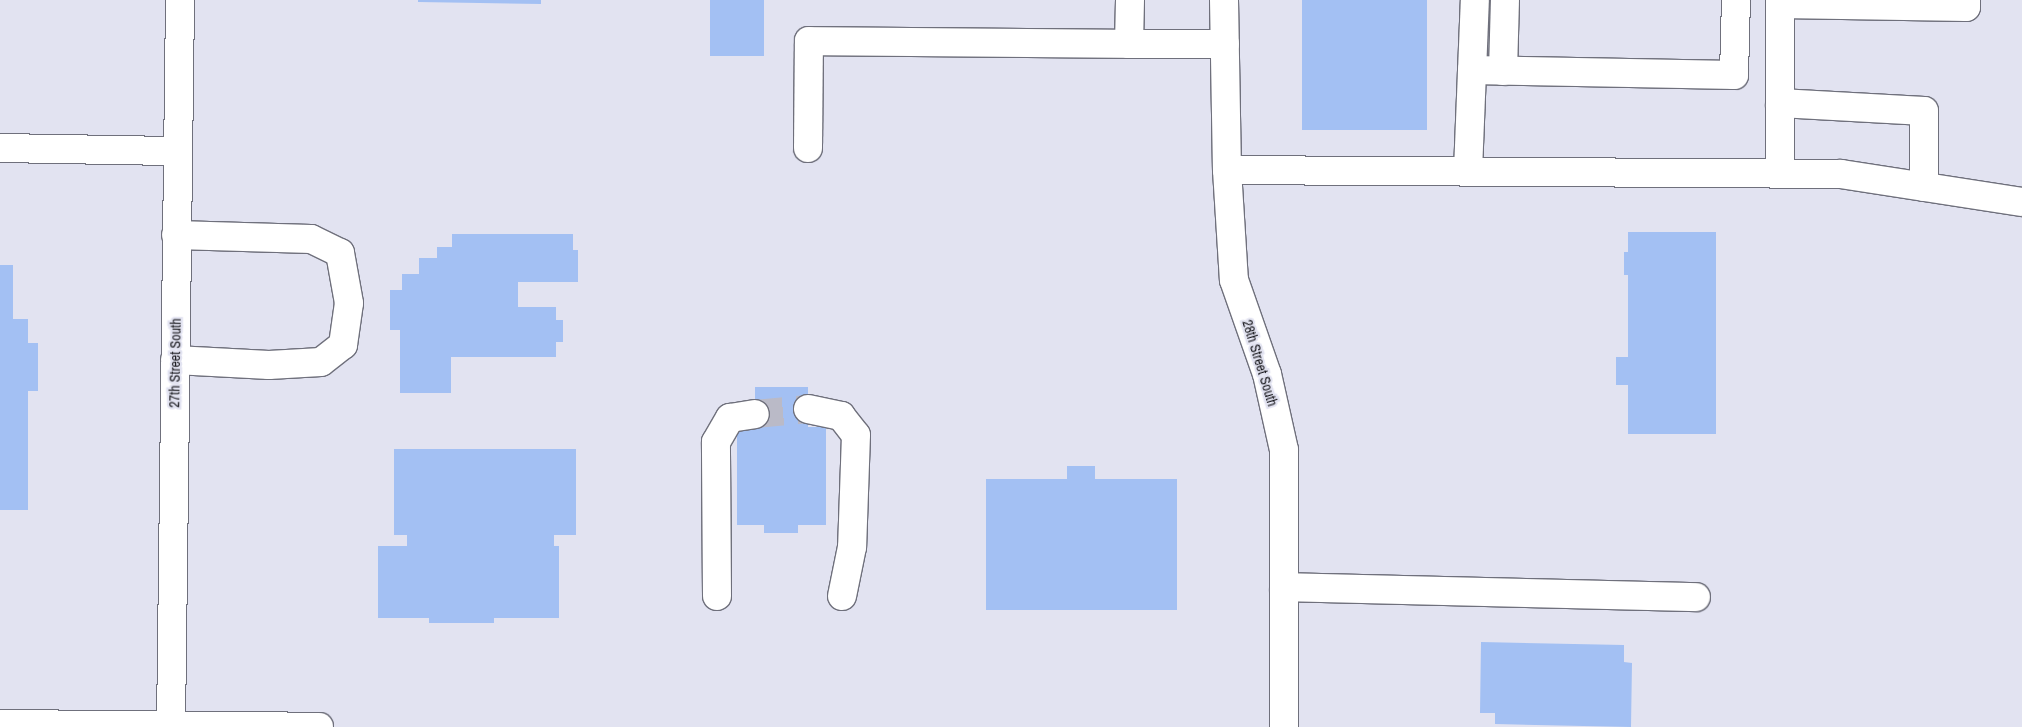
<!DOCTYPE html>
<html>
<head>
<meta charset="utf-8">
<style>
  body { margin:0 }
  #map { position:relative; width:2022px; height:727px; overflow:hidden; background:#e2e3f1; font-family:"Archivo Narrow",sans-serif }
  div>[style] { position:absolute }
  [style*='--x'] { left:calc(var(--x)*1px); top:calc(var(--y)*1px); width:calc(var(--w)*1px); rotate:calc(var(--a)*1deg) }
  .building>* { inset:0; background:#a3c0f3; transform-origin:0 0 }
  .minor-tunnel>* { height:28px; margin-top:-14px; transform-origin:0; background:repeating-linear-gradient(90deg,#babac7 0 28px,transparent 0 42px) }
  .roads { filter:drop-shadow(1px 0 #6f707c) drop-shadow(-1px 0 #6f707c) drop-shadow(0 1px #6f707c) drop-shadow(0 -1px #6f707c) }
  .minor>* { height:28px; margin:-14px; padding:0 14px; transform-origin:14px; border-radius:14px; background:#fff }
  span { translate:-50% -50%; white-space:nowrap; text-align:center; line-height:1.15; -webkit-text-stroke:4.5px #e2e3f1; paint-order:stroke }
  .street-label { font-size:14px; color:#18181d }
</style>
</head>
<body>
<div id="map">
  <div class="building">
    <div style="clip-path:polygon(418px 0,541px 0,541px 4px,418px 2px)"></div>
    <div style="left:710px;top:0;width:54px;height:56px"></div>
    <div style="left:1302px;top:0;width:125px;height:130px"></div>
    <div style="clip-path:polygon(1628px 232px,1716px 232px,1716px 434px,1628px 434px,1628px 385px,1616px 385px,1616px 357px,1628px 357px,1628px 275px,1624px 275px,1624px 252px,1628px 252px)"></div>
    <div style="clip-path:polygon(452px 234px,573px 234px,573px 250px,578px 250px,578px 282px,518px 282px,518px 307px,556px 307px,556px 320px,563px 320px,563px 342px,556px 342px,556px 357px,451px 357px,451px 393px,400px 393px,400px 330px,390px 330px,390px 290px,402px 290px,402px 274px,419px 274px,419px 258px,437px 258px,437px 247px,452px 247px)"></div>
    <div style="clip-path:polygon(0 265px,13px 265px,13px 319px,28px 319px,28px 343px,38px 343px,38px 391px,28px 391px,28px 510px,0 510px)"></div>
    <div style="clip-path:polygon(755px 387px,808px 387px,808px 427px,826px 427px,826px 525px,798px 525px,798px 533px,764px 533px,764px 525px,737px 525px,737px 427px,755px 427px)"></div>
    <div style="clip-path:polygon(394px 449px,576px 449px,576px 535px,554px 535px,554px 546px,559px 546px,559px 618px,494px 618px,494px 623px,429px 623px,429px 618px,378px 618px,378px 546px,407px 546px,407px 535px,394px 535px)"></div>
    <div style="clip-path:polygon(1067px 466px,1095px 466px,1095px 479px,1177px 479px,1177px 610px,986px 610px,986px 479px,1067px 479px)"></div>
    <div style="clip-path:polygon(1481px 642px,1624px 645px,1624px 662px,1632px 663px,1631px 727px,1495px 724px,1495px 713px,1480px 713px)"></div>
  </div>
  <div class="minor-tunnel">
    <div style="--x:755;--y:414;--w:53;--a:-5.4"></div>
  </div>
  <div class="roads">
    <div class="minor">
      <div style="--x:1130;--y:0;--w:44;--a:91.3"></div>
      <div style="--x:1129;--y:44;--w:96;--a:0"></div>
      <div style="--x:1224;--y:0;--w:170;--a:89"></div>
      <div style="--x:1227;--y:170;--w:110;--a:86.4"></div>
      <div style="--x:1234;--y:280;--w:100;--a:70.7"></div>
      <div style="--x:1267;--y:374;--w:78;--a:77.4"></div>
      <div style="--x:1284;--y:450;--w:277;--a:90"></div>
      <div style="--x:1780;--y:0;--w:173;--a:90"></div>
      <div style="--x:1780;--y:4;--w:186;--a:0.9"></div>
      <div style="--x:1966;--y:7;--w:7;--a:-90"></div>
      <div style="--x:1472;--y:70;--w:262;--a:1.1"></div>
      <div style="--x:1734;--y:75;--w:75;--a:-88.5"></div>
      <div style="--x:1503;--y:71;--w:71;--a:-88.4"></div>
      <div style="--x:1780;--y:103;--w:144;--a:3.2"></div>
      <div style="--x:1924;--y:111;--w:76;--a:90"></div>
      <div style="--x:0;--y:148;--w:178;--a:1"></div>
      <div style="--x:808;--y:148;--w:107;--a:-89.5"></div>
      <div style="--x:809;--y:41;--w:320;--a:0.5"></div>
      <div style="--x:1227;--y:170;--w:614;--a:0.37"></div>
      <div style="--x:1841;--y:174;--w:183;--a:8.8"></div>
      <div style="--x:1468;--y:171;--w:171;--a:-87.7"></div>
      <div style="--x:175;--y:360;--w:94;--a:3"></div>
      <div style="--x:269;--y:365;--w:52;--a:-3.3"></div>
      <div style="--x:321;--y:362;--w:28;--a:-38"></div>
      <div style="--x:343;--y:345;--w:42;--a:-81.9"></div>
      <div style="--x:349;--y:303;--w:51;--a:-100.2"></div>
      <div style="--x:340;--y:253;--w:32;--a:-154"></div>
      <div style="--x:311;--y:239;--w:135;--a:-178.3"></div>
      <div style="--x:808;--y:409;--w:34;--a:12"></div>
      <div style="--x:841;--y:416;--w:24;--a:52"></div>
      <div style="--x:856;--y:435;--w:112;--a:92"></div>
      <div style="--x:852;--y:547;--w:50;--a:101.5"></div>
      <div style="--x:1284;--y:587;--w:412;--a:1.4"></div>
      <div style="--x:717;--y:596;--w:154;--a:-90.4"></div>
      <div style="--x:716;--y:442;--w:28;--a:-60"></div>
      <div style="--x:730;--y:418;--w:25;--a:-9"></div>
      <div style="--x:0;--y:724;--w:319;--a:0.5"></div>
      <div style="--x:171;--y:726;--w:726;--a:-89.29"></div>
    </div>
  </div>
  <div class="street-label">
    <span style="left:175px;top:363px;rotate:-89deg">27th Street South</span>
    <span style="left:1260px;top:363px;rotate:73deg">28th Street South</span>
  </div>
</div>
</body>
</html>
